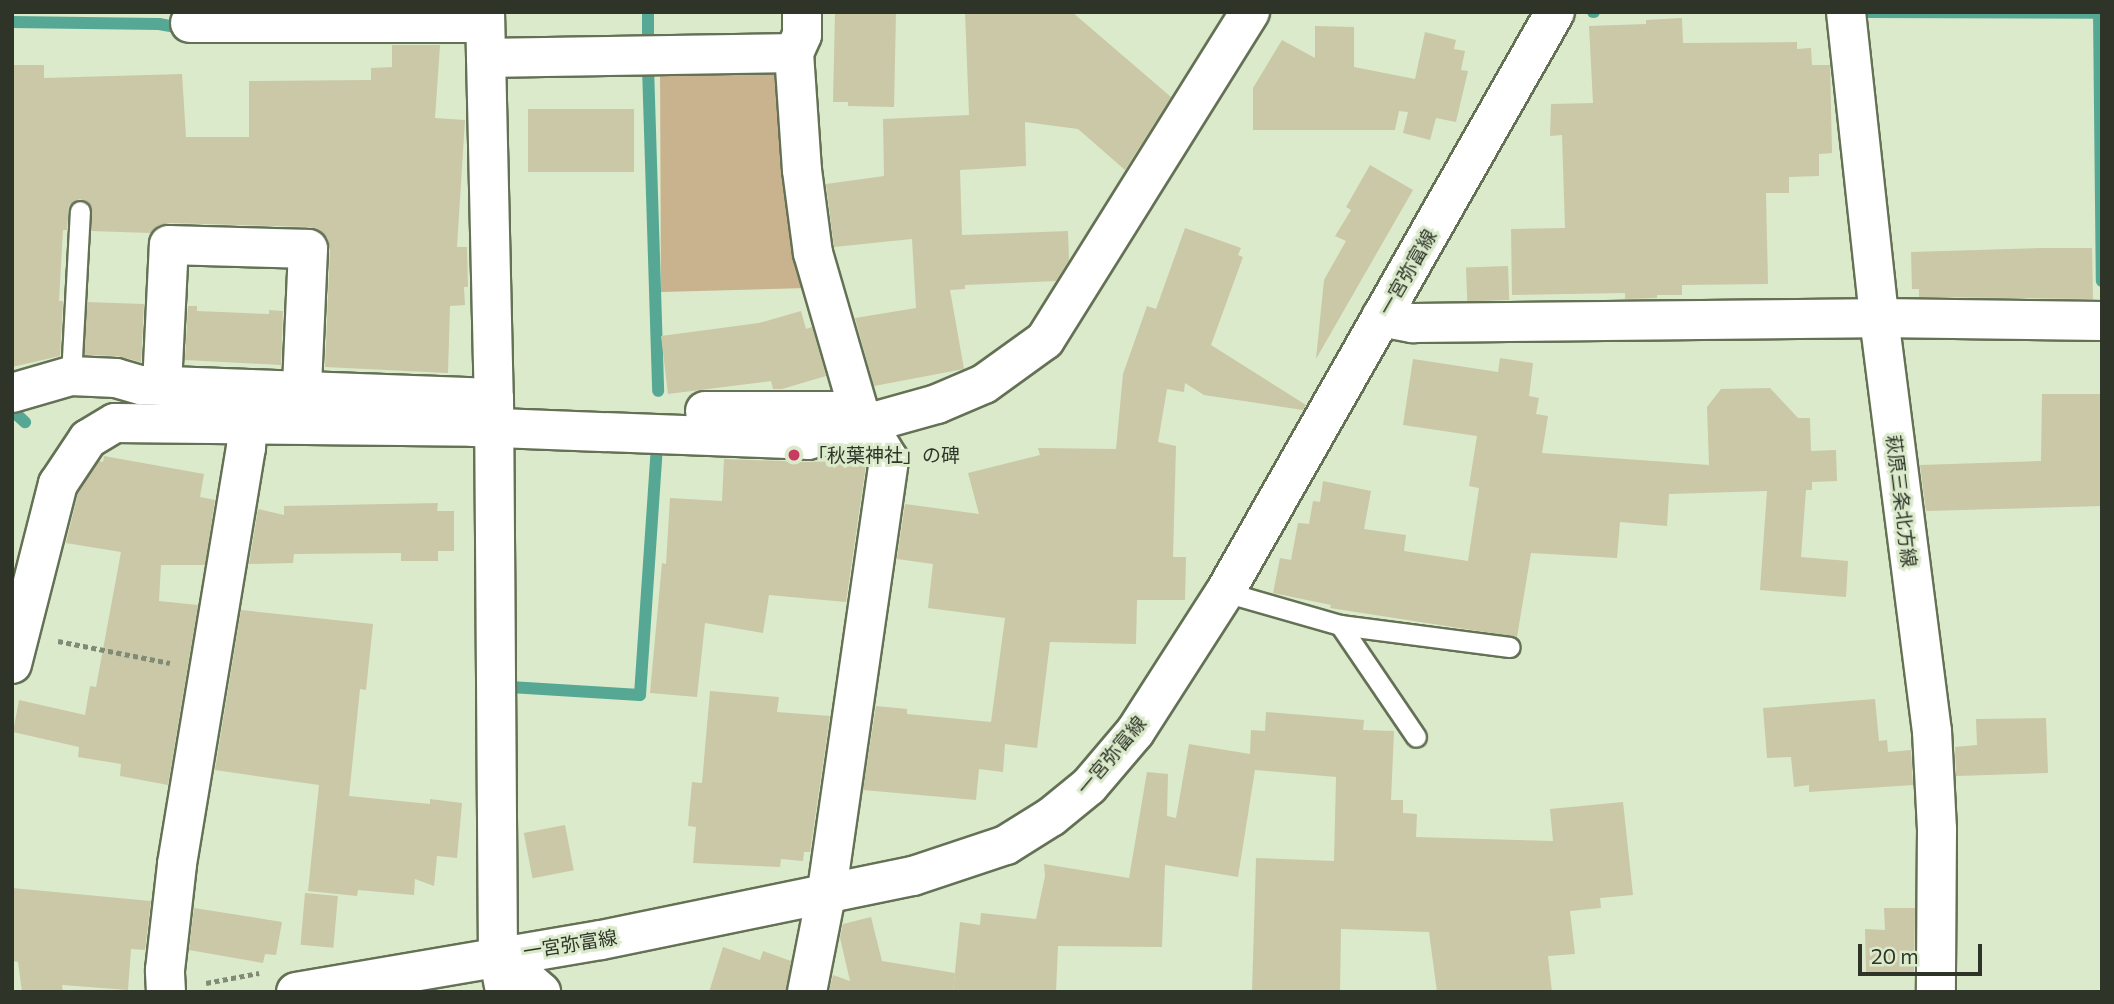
<!DOCTYPE html>
<html>
<head>
<meta charset="utf-8">
<style>
  body { margin:0 }
  #map { position:relative; width:2114px; height:1004px; overflow:hidden; background:#dbeacb; font-family:Commissioner,"Noto Sans JP",sans-serif }
  div>[style] { position:absolute }
  [style*='--x'] { left:calc(var(--x)*1px); top:calc(var(--y)*1px); width:calc(var(--w)*1px); rotate:calc(var(--a)*1deg) }
  .green>* { inset:0; background:#c9b38e }
  .stream>* { height:12px; margin:-6px; padding:0 6px; transform-origin:6px; border-radius:6px; background:#56a894 }
  .building>* { inset:0; background:#cac8a7; transform-origin:0 0 }
  .path>* { height:4.5px; margin-top:-2.25px; transform-origin:0; background:repeating-linear-gradient(90deg,#808b76 0 5px,transparent 0 8.5px) }
  .roads { filter:drop-shadow(2px 0 #647155) drop-shadow(-2px 0 #647155) drop-shadow(0 2px #647155) drop-shadow(0 -2px #647155) }
  .lane>* { height:19px; margin:-9.5px; padding:0 9.5px; transform-origin:9.5px; border-radius:9.5px; background:#fff }
  .street>* { height:38px; margin:-19px; padding:0 19px; transform-origin:19px; border-radius:19px; background:#fff }
  .secondary>* { height:38px; margin:-19px; padding:0 19px; transform-origin:19px; border-radius:19px; background:#fff }
  .dots>* { width:19px; height:19px; translate:-50% -50%; box-sizing:border-box; border:4px solid #dbeacb; border-radius:50% }
  span { translate:-50% -50%; white-space:nowrap; text-align:center; line-height:1.15; -webkit-text-stroke:6px #dbeacb; paint-order:stroke }
  .street-label { font-size:19px; color:#2e3428 }
  .poi-label { font-size:19px; color:#2e3428 }
  .left { translate:0 -50%; text-align:left }
  .frame { position:absolute; inset:0; border:14px solid #2e3428; pointer-events:none }
  .scale { position:absolute; left:1858px; top:944px; width:124px; height:32px; box-sizing:border-box; border:4px solid #2e3428; border-top:0; padding-left:9px; font-size:21px; line-height:24px; white-space:nowrap; color:#2e3428; -webkit-text-stroke:5px #dbeacb; paint-order:stroke }
</style>
</head>
<body>
<div id="map">
  <div class="green">
    <div style="clip-path:polygon(660px 66px,773px 67px,785px 77px,807px 288px,661px 292px)"></div>
  </div>
  <div class="stream">
    <div style="--x:648;--y:12;--w:21;--a:90"></div>
    <div style="--x:1593;--y:12;--w:1;--a:0"></div>
    <div style="--x:1866;--y:12;--w:236;--a:0.2"></div>
    <div style="--x:2099;--y:12;--w:269;--a:89.4"></div>
    <div style="--x:12;--y:22;--w:147;--a:0.8"></div>
    <div style="--x:159;--y:24;--w:22;--a:10"></div>
    <div style="--x:181;--y:28;--w:6;--a:-90"></div>
    <div style="--x:648;--y:67;--w:324;--a:88.2"></div>
    <div style="--x:12;--y:410;--w:18;--a:43"></div>
    <div style="--x:510;--y:687;--w:130;--a:3.5"></div>
    <div style="--x:640;--y:695;--w:248;--a:-86.1"></div>
  </div>
  <div class="building">
    <div style="clip-path:polygon(835px 12px,896px 12px,894px 107px,848px 106px,848px 102px,833px 102px)"></div>
    <div style="clip-path:polygon(965px 12px,1072px 12px,1171px 97px,1125px 170px,1078px 129px,1025px 122px,1026px 166px,960px 170px,962px 235px,1068px 231px,1069px 260px,1056px 281px,965px 285px,965px 289px,950px 290px,964px 369px,874px 386px,855px 318px,916px 308px,912px 239px,834px 247px,826px 184px,884px 176px,883px 119px,969px 115px)"></div>
    <div style="clip-path:polygon(1682px 18px,1683px 43px,1797px 42px,1797px 49px,1811px 48px,1812px 65px,1830px 65px,1832px 153px,1819px 154px,1819px 176px,1789px 177px,1789px 193px,1766px 193px,1768px 284px,1682px 285px,1682px 295px,1657px 295px,1657px 298px,1625px 299px,1625px 293px,1512px 295px,1511px 229px,1565px 228px,1562px 135px,1550px 136px,1551px 104px,1593px 103px,1589px 26px,1646px 24px,1646px 20px)"></div>
    <div style="clip-path:polygon(1315px 26px,1354px 27px,1354px 67px,1415px 79px,1425px 32px,1456px 40px,1454px 49px,1465px 51px,1461px 70px,1468px 71px,1456px 122px,1436px 118px,1430px 140px,1403px 133px,1408px 112px,1399px 111px,1395px 130px,1253px 130px,1253px 88px,1282px 40px,1315px 58px)"></div>
    <div style="clip-path:polygon(392px 45px,440px 45px,435px 118px,465px 120px,457px 247px,467px 247px,468px 287px,464px 287px,465px 305px,450px 306px,448px 373px,325px 367px,330px 250px,328px 238px,319px 230px,309px 227px,170px 223px,159px 225px,151px 233px,91px 231px,91px 206px,80px 199px,69px 205px,67px 230px,63px 230px,59px 301px,63px 301px,60px 356px,12px 367px,12px 65px,44px 65px,44px 78px,182px 74px,186px 137px,249px 137px,249px 81px,371px 80px,371px 68px,392px 67px)"></div>
    <div style="left:528px;top:109px;width:106px;height:63px"></div>
    <div style="clip-path:polygon(1370px 165px,1413px 190px,1316px 359px,1324px 280px,1346px 241px,1335px 236px,1351px 210px,1346px 207px)"></div>
    <div style="clip-path:polygon(1185px 228px,1241px 248px,1238px 255px,1243px 257px,1211px 345px,1306px 405px,1303px 410px,1204px 395px,1185px 383px,1184px 392px,1167px 389px,1158px 442px,1176px 446px,1173px 557px,1186px 557px,1185px 600px,1137px 600px,1136px 644px,1050px 642px,1037px 748px,1005px 744px,1003px 772px,979px 769px,976px 800px,863px 790px,876px 706px,907px 709px,907px 714px,991px 722px,1005px 618px,928px 608px,933px 564px,897px 559px,905px 504px,979px 514px,968px 473px,1040px 455px,1038px 448px,1116px 449px,1123px 374px,1147px 306px,1156px 309px)"></div>
    <div style="clip-path:polygon(2041px 248px,2092px 248px,2093px 299px,1919px 297px,1919px 289px,1912px 289px,1911px 252px)"></div>
    <div style="left:1508px;top:266px;width:34px;height:42px;rotate:88deg"></div>
    <div style="clip-path:polygon(87px 302px,144px 304px,141px 362px,117px 356px,84px 355px)"></div>
    <div style="clip-path:polygon(188px 306px,197px 306px,197px 311px,269px 314px,269px 310px,283px 311px,281px 365px,185px 360px)"></div>
    <div style="clip-path:polygon(801px 311px,806px 329px,812px 327px,826px 376px,782px 389px,773px 389px,771px 381px,668px 394px,661px 336px,759px 323px)"></div>
    <div style="clip-path:polygon(1500px 358px,1533px 363px,1529px 396px,1539px 398px,1536px 414px,1548px 416px,1542px 453px,1709px 465px,1707px 407px,1721px 389px,1770px 388px,1798px 418px,1810px 418px,1811px 451px,1836px 450px,1837px 481px,1812px 482px,1812px 490px,1806px 490px,1801px 557px,1848px 561px,1846px 597px,1760px 590px,1767px 491px,1669px 494px,1667px 526px,1620px 522px,1617px 558px,1531px 553px,1517px 637px,1330px 608px,1331px 605px,1273px 593px,1280px 558px,1291px 560px,1298px 523px,1309px 524px,1313px 501px,1320px 502px,1323px 481px,1371px 491px,1364px 529px,1406px 535px,1404px 551px,1468px 561px,1479px 488px,1469px 486px,1477px 436px,1403px 425px,1413px 359px,1498px 372px)"></div>
    <div style="clip-path:polygon(2042px 394px,2102px 394px,2102px 506px,1926px 511px,1920px 465px,2041px 461px)"></div>
    <div style="clip-path:polygon(104px 456px,204px 474px,200px 497px,215px 500px,205px 565px,161px 565px,159px 601px,198px 605px,168px 785px,120px 776px,121px 764px,78px 757px,79px 747px,13px 732px,19px 700px,85px 715px,90px 686px,96px 687px,121px 552px,66px 543px,78px 493px,99px 461px,103px 462px)"></div>
    <div style="clip-path:polygon(838px 458px,864px 462px,866px 465px,846px 602px,769px 595px,763px 633px,705px 623px,697px 697px,650px 693px,662px 563px,666px 564px,670px 498px,722px 501px,724px 459px,807px 462px,837px 461px)"></div>
    <div style="clip-path:polygon(438px 503px,437px 511px,454px 511px,454px 551px,438px 551px,438px 561px,401px 561px,401px 553px,294px 554px,293px 563px,249px 564px,258px 509px,284px 515px,284px 506px)"></div>
    <div style="clip-path:polygon(241px 610px,373px 624px,366px 690px,360px 689px,349px 796px,430px 804px,430px 799px,462px 803px,457px 858px,437px 856px,434px 886px,415px 879px,414px 895px,358px 890px,357px 896px,308px 891px,319px 785px,215px 770px)"></div>
    <div style="clip-path:polygon(710px 691px,779px 697px,777px 712px,830px 716px,810px 852px,804px 852px,803px 861px,781px 859px,780px 867px,693px 863px,696px 827px,688px 826px,692px 782px,702px 783px)"></div>
    <div style="clip-path:polygon(1875px 699px,1879px 741px,1887px 740px,1888px 752px,1911px 750px,1913px 785px,1809px 792px,1809px 785px,1794px 787px,1791px 757px,1767px 758px,1763px 708px)"></div>
    <div style="clip-path:polygon(1266px 712px,1364px 720px,1363px 730px,1394px 731px,1391px 800px,1403px 800px,1403px 813px,1417px 814px,1416px 837px,1553px 841px,1550px 809px,1623px 802px,1633px 895px,1600px 898px,1601px 908px,1570px 911px,1575px 954px,1548px 956px,1552px 992px,1437px 992px,1429px 932px,1341px 929px,1340px 992px,1252px 992px,1256px 858px,1334px 861px,1336px 777px,1255px 770px,1238px 877px,1165px 865px,1162px 947px,1058px 946px,1056px 992px,953px 992px,960px 922px,980px 925px,981px 913px,1036px 919px,1045px 876px,1044px 864px,1129px 878px,1147px 772px,1168px 774px,1167px 816px,1176px 818px,1189px 744px,1250px 754px,1251px 730px,1265px 731px)"></div>
    <div style="clip-path:polygon(2046px 718px,2048px 773px,1956px 776px,1955px 747px,1977px 745px,1976px 719px)"></div>
    <div style="left:565px;top:825px;width:46px;height:42px;rotate:79deg"></div>
    <div style="clip-path:polygon(12px 888px,151px 901px,145px 950px,131px 949px,128px 990px,62px 985px,63px 992px,22px 992px,18px 962px,12px 961px)"></div>
    <div style="left:305px;top:893px;width:33px;height:52px;rotate:5deg"></div>
    <div style="clip-path:polygon(194px 908px,282px 922px,276px 955px,265px 954px,263px 963px,189px 950px)"></div>
    <div style="clip-path:polygon(1884px 908px,1915px 908px,1914px 972px,1866px 972px,1865px 929px,1885px 930px)"></div>
    <div style="clip-path:polygon(871px 917px,882px 961px,955px 973px,953px 992px,829px 992px,833px 975px,850px 981px,840px 938px,843px 924px)"></div>
    <div style="clip-path:polygon(723px 947px,760px 960px,763px 951px,791px 961px,786px 992px,709px 992px)"></div>
  </div>
  <div class="path">
    <div style="--x:58;--y:641;--w:114;--a:11.1"></div>
    <div style="--x:206;--y:983;--w:54;--a:-10.7"></div>
  </div>
  <div class="roads">
    <div class="lane">
      <div style="--x:71;--y:376;--w:165;--a:-86.9"></div>
      <div style="--x:1225;--y:592;--w:120;--a:16"></div>
      <div style="--x:1340;--y:625;--w:171;--a:7.4"></div>
      <div style="--x:1340;--y:625;--w:135;--a:55.8"></div>
    </div>
    <div class="street">
      <div style="--x:485;--y:12;--w:386;--a:88.7"></div>
      <div style="--x:494;--y:398;--w:557;--a:89.59"></div>
      <div style="--x:498;--y:955;--w:38;--a:79"></div>
      <div style="--x:802;--y:12;--w:23;--a:90"></div>
      <div style="--x:802;--y:35;--w:20;--a:114"></div>
      <div style="--x:794;--y:53;--w:117;--a:86.1"></div>
      <div style="--x:802;--y:170;--w:84;--a:82.5"></div>
      <div style="--x:813;--y:253;--w:165;--a:73.8"></div>
      <div style="--x:190;--y:23;--w:295;--a:0"></div>
      <div style="--x:486;--y:58;--w:308;--a:-0.9"></div>
      <div style="--x:1381;--y:317;--w:33;--a:11"></div>
      <div style="--x:1413;--y:323;--w:466;--a:-0.6"></div>
      <div style="--x:1879;--y:318;--w:223;--a:0.8"></div>
      <div style="--x:162;--y:386;--w:141;--a:-87.2"></div>
      <div style="--x:169;--y:245;--w:139;--a:1.6"></div>
      <div style="--x:308;--y:249;--w:140;--a:92.5"></div>
      <div style="--x:12;--y:393;--w:61;--a:-16.1"></div>
      <div style="--x:71;--y:376;--w:45;--a:2.5"></div>
      <div style="--x:116;--y:378;--w:26;--a:16"></div>
      <div style="--x:141;--y:385;--w:353;--a:2.1"></div>
      <div style="--x:705;--y:411;--w:154;--a:0"></div>
      <div style="--x:859;--y:411;--w:57;--a:58.5"></div>
      <div style="--x:889;--y:460;--w:440;--a:98.2"></div>
      <div style="--x:826;--y:895;--w:99;--a:101.1"></div>
      <div style="--x:12;--y:664;--w:186;--a:-75.7"></div>
      <div style="--x:58;--y:484;--w:54;--a:-56.3"></div>
      <div style="--x:88;--y:439;--w:31;--a:-31"></div>
      <div style="--x:115;--y:423;--w:358;--a:0.6"></div>
      <div style="--x:473;--y:427;--w:335;--a:2.2"></div>
      <div style="--x:808;--y:440;--w:134;--a:-15.6"></div>
      <div style="--x:937;--y:404;--w:51;--a:-23.1"></div>
      <div style="--x:984;--y:384;--w:75;--a:-35.8"></div>
      <div style="--x:1045;--y:340;--w:387;--a:-58"></div>
      <div style="--x:498;--y:955;--w:57;--a:40.7"></div>
      <div style="--x:166;--y:992;--w:22;--a:-93"></div>
      <div style="--x:165;--y:970;--w:107;--a:-83.5"></div>
      <div style="--x:177;--y:864;--w:422;--a:-80.6"></div>
      <div style="--x:246;--y:448;--w:59;--a:-86.1"></div>
    </div>
    <div class="secondary">
      <div style="--x:1846;--y:12;--w:308;--a:83.8"></div>
      <div style="--x:1879;--y:318;--w:416;--a:82.7"></div>
      <div style="--x:1932;--y:731;--w:98;--a:87.1"></div>
      <div style="--x:1937;--y:829;--w:163;--a:90.4"></div>
      <div style="--x:296;--y:992;--w:309;--a:-9.7"></div>
      <div style="--x:601;--y:940;--w:318;--a:-11.6"></div>
      <div style="--x:913;--y:876;--w:98;--a:-18.4"></div>
      <div style="--x:1006;--y:845;--w:53;--a:-31.9"></div>
      <div style="--x:1051;--y:817;--w:49;--a:-39.2"></div>
      <div style="--x:1089;--y:786;--w:71;--a:-49.6"></div>
      <div style="--x:1135;--y:732;--w:166;--a:-57.3"></div>
      <div style="--x:1225;--y:592;--w:667;--a:-60.36"></div>
    </div>
  </div>
  <div class="dots">
    <div style="left:794px;top:455px;background:#c93a60"></div>
  </div>
  <div class="street-label">
    <span style="left:1407px;top:272px;rotate:-60deg">一宮弥富線</span>
    <span style="left:1902px;top:501px;rotate:83deg">萩原三条北方線</span>
    <span style="left:1111px;top:755px;rotate:-50deg">一宮弥富線</span>
    <span style="left:570px;top:944px;rotate:-9deg">一宮弥富線</span>
  </div>
  <div class="poi-label">
    <span class="left" style="left:808px;top:455px">「秋葉神社」の碑</span>
  </div>
  <div class="frame"></div>
  <div class="scale">20 m</div>
</div>
</body>
</html>
